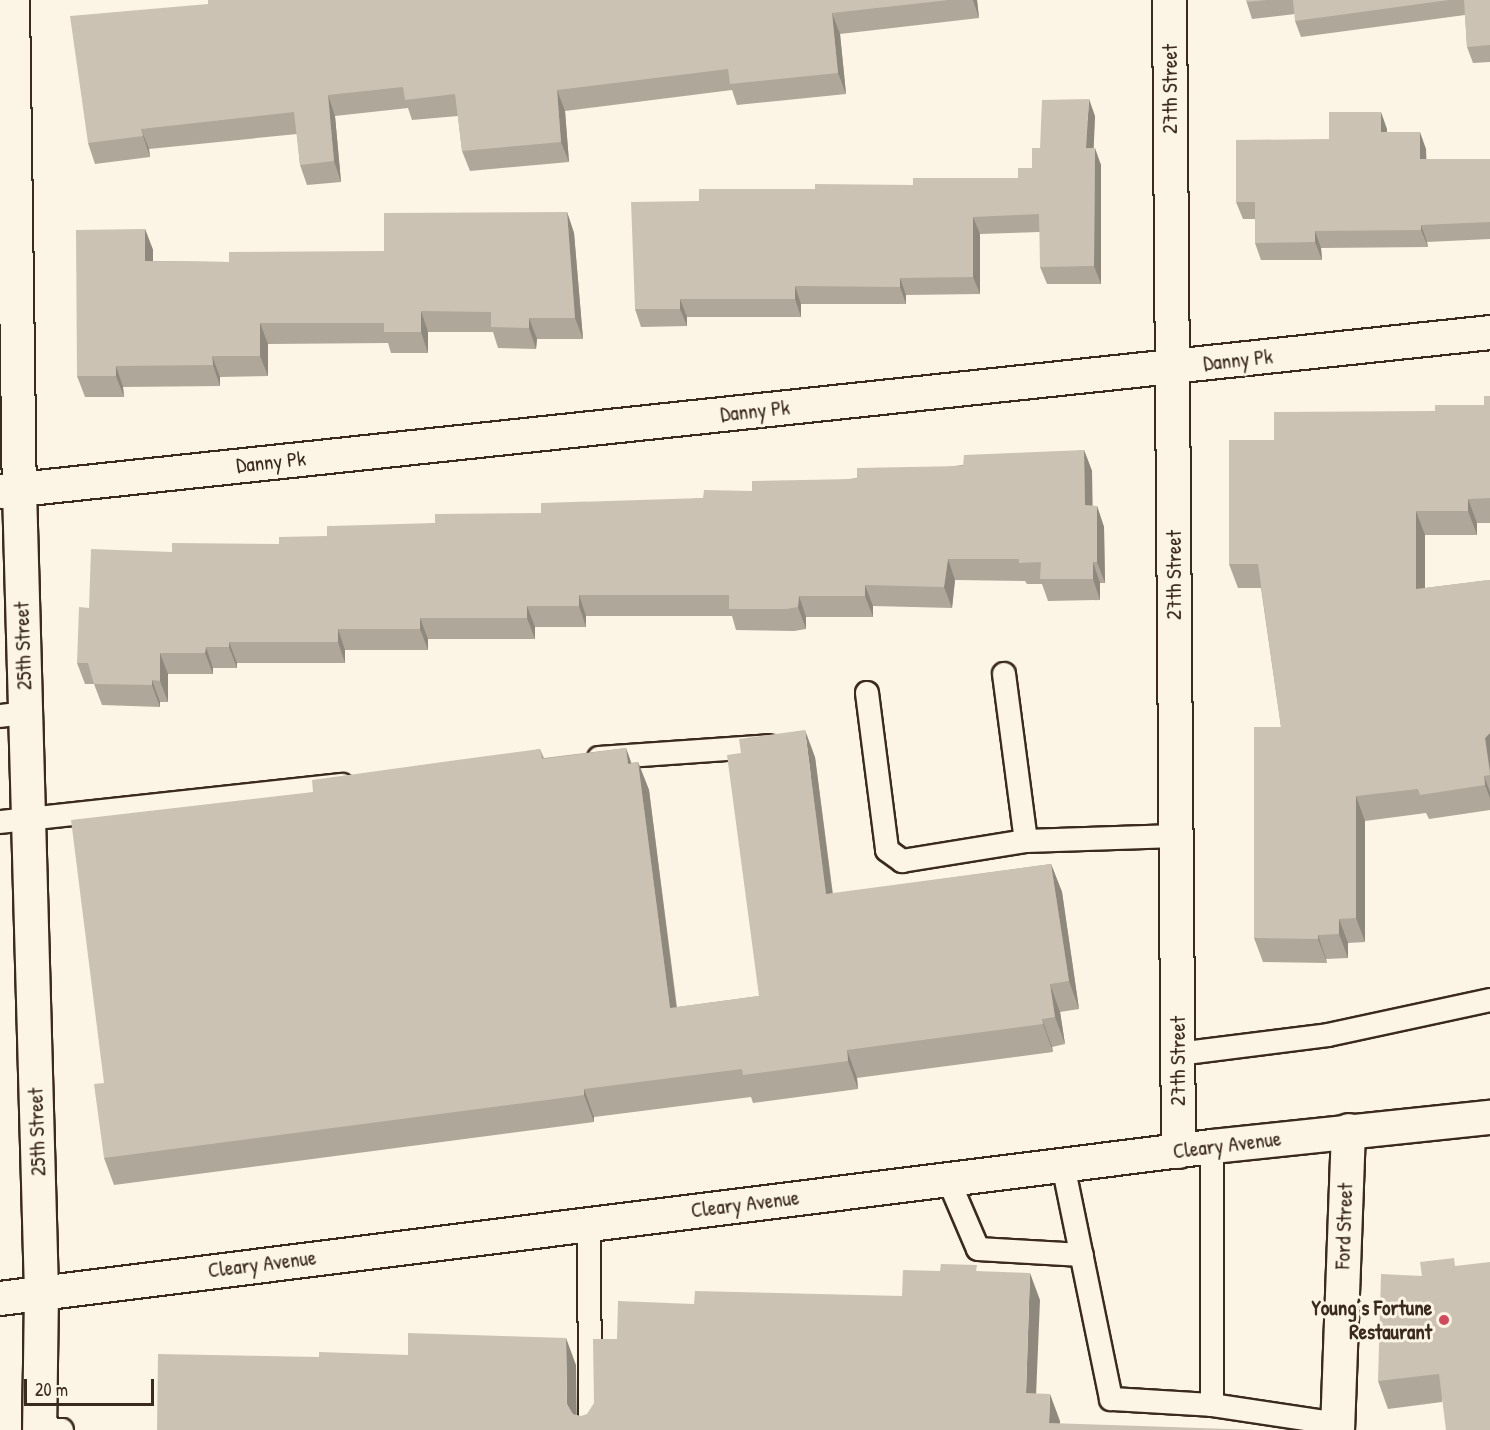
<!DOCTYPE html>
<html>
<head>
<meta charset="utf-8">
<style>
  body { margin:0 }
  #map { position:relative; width:1490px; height:1430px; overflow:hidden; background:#fcf5e5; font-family:"Patrick Hand",sans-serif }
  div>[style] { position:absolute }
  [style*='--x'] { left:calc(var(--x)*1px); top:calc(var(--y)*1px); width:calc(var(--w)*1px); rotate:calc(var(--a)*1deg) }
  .roads { filter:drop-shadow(2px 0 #3b2a1e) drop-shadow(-2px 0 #3b2a1e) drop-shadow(0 2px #3b2a1e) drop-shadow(0 -2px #3b2a1e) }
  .service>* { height:22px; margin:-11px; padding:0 11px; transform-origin:11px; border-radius:11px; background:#fcf5e5 }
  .minor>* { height:33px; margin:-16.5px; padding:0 16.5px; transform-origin:16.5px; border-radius:16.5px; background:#fcf5e5 }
  .tertiary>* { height:33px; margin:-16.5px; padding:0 16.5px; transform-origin:16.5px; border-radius:16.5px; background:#fcf5e5 }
  .wall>* { inset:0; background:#afa79a }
  .shaded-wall>* { inset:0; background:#8f887d }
  .building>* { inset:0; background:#ccc2b3 }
  .dots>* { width:16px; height:16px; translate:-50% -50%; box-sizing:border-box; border:3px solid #fcf5e5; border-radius:50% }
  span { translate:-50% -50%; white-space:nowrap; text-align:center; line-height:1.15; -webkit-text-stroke:6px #fcf5e5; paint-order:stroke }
  .street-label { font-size:21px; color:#3b2a1e }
  .poi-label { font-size:21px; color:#3b2a1e; font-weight:700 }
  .right { translate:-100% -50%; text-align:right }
  .scale { position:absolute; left:24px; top:1379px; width:130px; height:27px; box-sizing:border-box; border:3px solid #3b2a1e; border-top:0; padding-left:8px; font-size:18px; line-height:21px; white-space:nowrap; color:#3b2a1e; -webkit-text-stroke:4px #fcf5e5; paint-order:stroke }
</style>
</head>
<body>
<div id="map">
  <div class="roads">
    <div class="service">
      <div style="--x:1004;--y:674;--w:168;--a:82.5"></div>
      <div style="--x:867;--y:693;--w:158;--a:82.7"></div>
      <div style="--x:887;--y:850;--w:19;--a:36"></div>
      <div style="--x:902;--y:861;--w:126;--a:-9.2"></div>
      <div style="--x:1026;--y:841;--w:150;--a:-1.9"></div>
      <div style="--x:0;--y:716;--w:25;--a:-7"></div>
      <div style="--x:599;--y:758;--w:170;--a:-4"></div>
      <div style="--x:0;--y:822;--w:344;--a:-6.2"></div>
      <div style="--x:1178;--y:1054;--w:151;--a:-7.2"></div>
      <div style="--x:1328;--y:1035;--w:166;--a:-12.2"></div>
      <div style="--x:1063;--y:1165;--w:239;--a:78.4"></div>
      <div style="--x:1111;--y:1399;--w:101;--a:3.4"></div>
      <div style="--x:1212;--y:1405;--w:259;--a:-90"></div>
      <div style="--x:948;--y:1179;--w:76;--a:66.8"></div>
      <div style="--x:978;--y:1249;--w:104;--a:3.3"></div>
      <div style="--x:589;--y:1223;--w:207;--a:89.7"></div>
      <div style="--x:1212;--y:1405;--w:126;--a:8.6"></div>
      <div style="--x:39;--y:1428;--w:23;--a:5"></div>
    </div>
    <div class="minor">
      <div style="--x:12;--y:0;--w:489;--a:89.2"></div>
      <div style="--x:19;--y:489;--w:803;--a:88.43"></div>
      <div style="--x:41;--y:1292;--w:138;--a:90.8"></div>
      <div style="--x:1169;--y:0;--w:1151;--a:89.55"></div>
      <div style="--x:0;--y:491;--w:1498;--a:-6.09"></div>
      <div style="--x:1337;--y:1430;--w:300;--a:-87.9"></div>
    </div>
    <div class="tertiary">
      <div style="--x:0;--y:1298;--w:1221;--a:-7.15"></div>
      <div style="--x:1212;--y:1146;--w:280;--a:-6"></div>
    </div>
  </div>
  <div class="wall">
    <div style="clip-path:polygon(208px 0,977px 0,979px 18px,840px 34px,846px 94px,737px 105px,732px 90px,565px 111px,569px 162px,470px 171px,462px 151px,458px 116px,412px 120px,408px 108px,335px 116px,341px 182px,307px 185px,300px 165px,297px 134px,149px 149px,150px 157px,95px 164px,88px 143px,208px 4px)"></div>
    <div style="clip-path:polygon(1246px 0,1490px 0,1490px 62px,1473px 63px,1467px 47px,1465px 15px,1301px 37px,1295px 21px,1295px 14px,1252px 19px)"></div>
    <div style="clip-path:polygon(1095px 116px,1093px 148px,1101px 165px,1101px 284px,1047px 284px,1040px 267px,1040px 232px,980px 234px,980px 294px,906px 295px,906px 304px,801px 304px,801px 317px,687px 317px,687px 326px,641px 327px,635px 309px,699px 201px,815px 189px,913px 185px,1018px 178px,1032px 168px,1040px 148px)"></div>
    <div style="clip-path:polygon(1387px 129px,1387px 132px,1426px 149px,1426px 159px,1490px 159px,1490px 239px,1427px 242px,1428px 247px,1321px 248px,1322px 260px,1261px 260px,1255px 243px,1255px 219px,1243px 219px,1236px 202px,1329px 139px)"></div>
    <div style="clip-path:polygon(567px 212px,574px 233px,583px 339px,537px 339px,536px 349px,498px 348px,493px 332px,428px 332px,428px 353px,391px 353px,388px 343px,268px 344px,268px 376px,220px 377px,220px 386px,123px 387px,124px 397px,85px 397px,77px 376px,145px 229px,153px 250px,153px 261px,229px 262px,384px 251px)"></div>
    <div style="clip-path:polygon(1490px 396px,1490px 523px,1477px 523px,1477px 535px,1425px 535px,1425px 588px,1490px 580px,1490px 810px,1429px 819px,1426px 813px,1365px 821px,1365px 942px,1348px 943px,1348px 958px,1326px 959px,1327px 963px,1263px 962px,1254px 938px,1281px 727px,1261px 588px,1238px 588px,1229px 564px,1274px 440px,1435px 411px,1484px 405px)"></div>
    <div style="clip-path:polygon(1084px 450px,1092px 471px,1092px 506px,1097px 506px,1104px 527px,1105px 583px,1100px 583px,1100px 600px,1048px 601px,1042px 584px,1027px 584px,1025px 581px,955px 580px,952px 608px,873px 606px,873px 617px,806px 617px,806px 629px,794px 631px,736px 630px,732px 616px,586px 616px,586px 627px,535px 627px,535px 639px,428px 639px,428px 650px,345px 650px,345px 663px,237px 663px,237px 668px,213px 668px,213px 674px,168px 674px,168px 702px,160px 702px,160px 707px,102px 705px,94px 684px,85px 684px,77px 663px,89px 608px,172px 552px,279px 544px,327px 536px,435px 523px,703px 498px,752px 491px)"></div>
    <div style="clip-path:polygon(626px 748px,631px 763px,638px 762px,649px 790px,677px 1007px,759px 996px,815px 757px,833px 894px,1051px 864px,1062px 892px,1079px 1009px,1060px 1012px,1065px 1044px,1052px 1047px,1053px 1052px,857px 1078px,858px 1089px,753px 1103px,751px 1097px,594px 1117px,594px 1122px,114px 1185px,104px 1158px,104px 1083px,313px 792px,540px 749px,544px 758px)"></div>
    <div style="clip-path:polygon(1457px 1266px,1442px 1402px,1388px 1409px,1378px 1381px,1422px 1276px)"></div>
  </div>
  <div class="shaded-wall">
    <div style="clip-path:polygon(973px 0,977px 0,979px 18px)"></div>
    <div style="clip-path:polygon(832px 13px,840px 34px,846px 94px,838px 73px)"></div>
    <div style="clip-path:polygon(557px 90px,565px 111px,569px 162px,561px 142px)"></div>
    <div style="clip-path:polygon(328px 95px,335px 116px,341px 182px,334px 161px)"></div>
    <div style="clip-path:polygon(1089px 99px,1095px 116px,1093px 165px,1086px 148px)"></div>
    <div style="clip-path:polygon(1381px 112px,1387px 129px,1387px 149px,1381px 132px)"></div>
    <div style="clip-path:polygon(141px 129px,149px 149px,150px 157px,143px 136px)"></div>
    <div style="clip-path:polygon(1420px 132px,1426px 149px,1427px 176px,1420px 159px)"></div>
    <div style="clip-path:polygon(1095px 148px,1101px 165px,1101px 284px,1094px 266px)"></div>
    <div style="clip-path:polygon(567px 212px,574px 233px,583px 339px,575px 318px)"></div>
    <div style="clip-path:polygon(973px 217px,980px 234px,980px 294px,973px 277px)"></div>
    <div style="clip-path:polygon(1421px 225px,1427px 242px,1428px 247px,1421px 230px)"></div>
    <div style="clip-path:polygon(145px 229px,153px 250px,153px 281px,145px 261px)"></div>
    <div style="clip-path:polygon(1315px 231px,1321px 248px,1322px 260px,1315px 242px)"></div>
    <div style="clip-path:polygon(900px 278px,906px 295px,906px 304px,900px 287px)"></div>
    <div style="clip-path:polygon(795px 286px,801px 304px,801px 317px,795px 299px)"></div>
    <div style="clip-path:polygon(680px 299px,687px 317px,687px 326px,680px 309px)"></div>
    <div style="clip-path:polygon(421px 311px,428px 332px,428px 353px,421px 332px)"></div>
    <div style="clip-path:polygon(529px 318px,537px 339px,536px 349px,529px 328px)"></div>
    <div style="clip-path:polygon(260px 323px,268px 344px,268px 376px,260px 356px)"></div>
    <div style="clip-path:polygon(212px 356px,220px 377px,220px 386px,213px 365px)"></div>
    <div style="clip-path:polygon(116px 366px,123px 387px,124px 397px,116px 376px)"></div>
    <div style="clip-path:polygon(1084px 450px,1092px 471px,1093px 527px,1085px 505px)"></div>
    <div style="clip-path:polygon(1468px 499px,1477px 523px,1477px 535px,1468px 511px)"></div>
    <div style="clip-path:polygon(1097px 506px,1104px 527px,1105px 583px,1097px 562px)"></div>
    <div style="clip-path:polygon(1416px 511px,1425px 535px,1425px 613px,1416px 589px)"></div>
    <div style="clip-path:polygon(948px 559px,955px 580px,952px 608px,944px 587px)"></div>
    <div style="clip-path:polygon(1093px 562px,1100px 583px,1100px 600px,1093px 579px)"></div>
    <div style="clip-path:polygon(865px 585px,873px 606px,873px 617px,865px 596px)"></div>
    <div style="clip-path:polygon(579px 595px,586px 616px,586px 627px,579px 606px)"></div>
    <div style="clip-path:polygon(799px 596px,806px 617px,806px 629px,798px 607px)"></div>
    <div style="clip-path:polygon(527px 606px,535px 627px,535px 639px,527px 618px)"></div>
    <div style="clip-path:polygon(420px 618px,428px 639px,428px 650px,420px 629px)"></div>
    <div style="clip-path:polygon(338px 629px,345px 650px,345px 663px,338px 642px)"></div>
    <div style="clip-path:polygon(229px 642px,237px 663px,237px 668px,229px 647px)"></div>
    <div style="clip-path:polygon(206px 647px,213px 668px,213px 674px,205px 653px)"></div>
    <div style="clip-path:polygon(160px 653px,168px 674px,168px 702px,160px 681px)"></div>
    <div style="clip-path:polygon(152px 680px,160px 702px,160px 707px,152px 685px)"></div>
    <div style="clip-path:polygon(805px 730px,815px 757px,836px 922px,826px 894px)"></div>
    <div style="clip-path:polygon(1490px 733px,1490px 770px,1485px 738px)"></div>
    <div style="clip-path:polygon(626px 748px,636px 776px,628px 764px)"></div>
    <div style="clip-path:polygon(638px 762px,649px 790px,680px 1036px,670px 1008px)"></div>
    <div style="clip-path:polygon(1484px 776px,1490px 792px,1490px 798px,1485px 785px)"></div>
    <div style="clip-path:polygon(1356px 796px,1365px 821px,1365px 942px,1356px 918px)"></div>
    <div style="clip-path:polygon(1051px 864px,1062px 892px,1079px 1009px,1069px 981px)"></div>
    <div style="clip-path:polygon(1339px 919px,1348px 943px,1348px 958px,1339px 934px)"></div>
    <div style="clip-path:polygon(1318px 935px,1326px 959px,1327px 963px,1318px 939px)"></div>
    <div style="clip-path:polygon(1050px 984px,1060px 1012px,1065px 1044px,1055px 1017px)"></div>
    <div style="clip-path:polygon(1042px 1019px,1052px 1047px,1053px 1052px,1043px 1024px)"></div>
    <div style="clip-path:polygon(847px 1050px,857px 1078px,858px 1089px,848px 1061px)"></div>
    <div style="clip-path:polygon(584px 1089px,594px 1117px,594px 1122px,584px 1095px)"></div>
    <div style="clip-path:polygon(1030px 1273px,1040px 1300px,1035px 1420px,1026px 1393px)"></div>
    <div style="clip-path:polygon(566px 1338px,576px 1365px,577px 1430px,567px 1404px)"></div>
    <div style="clip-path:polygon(1050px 1394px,1060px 1421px,1060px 1430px,1049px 1423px)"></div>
  </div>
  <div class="building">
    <div style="clip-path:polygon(208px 0,949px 0,832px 13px,838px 73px,730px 84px,728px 69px,557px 90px,561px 142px,462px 151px,455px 94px,405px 100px,403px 87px,328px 95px,334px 161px,300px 165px,294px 112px,141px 129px,143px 136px,88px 143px,70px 16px,208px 4px)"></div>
    <div style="clip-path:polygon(1246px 0,1267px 0,1246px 2px)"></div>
    <div style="clip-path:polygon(1293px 0,1449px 0,1295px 21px)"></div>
    <div style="clip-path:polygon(1464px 0,1490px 0,1490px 45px,1467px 47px)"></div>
    <div style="clip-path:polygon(1089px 99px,1086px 148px,1095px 148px,1094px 266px,1040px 267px,1039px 214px,973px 217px,973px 277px,900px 278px,900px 287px,795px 286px,795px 299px,680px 299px,680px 309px,635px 309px,631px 202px,699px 201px,699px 189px,815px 189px,815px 184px,913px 185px,913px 178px,1018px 178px,1018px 168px,1032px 168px,1032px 148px,1040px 148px,1042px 100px)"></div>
    <div style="clip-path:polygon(1329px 112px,1381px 112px,1381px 132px,1420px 132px,1420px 159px,1490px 159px,1490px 222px,1421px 225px,1421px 230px,1315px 231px,1315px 242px,1255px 243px,1255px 202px,1236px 202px,1236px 140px,1329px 139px)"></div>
    <div style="clip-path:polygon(567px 212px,575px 318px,529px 318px,529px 328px,491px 327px,491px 312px,421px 311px,421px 332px,384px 332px,384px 323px,260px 323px,260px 356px,212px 356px,213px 365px,116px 366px,116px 376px,77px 376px,76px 230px,145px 229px,145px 261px,229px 262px,229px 252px,384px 251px,384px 213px)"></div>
    <div style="clip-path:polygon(1484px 396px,1490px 396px,1490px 498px,1468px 499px,1468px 511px,1416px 511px,1416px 589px,1490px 580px,1490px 733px,1485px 738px,1490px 775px,1484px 776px,1485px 785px,1420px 795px,1418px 789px,1356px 796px,1356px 918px,1339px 919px,1339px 934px,1318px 935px,1318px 939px,1254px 938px,1254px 727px,1281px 727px,1258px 564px,1229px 564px,1229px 440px,1274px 440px,1274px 412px,1435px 411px,1435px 405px,1484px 405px)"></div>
    <div style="clip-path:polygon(1084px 450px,1085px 505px,1097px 506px,1097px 562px,1093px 562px,1093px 579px,1040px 579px,1041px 562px,1019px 563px,1019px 559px,948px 559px,944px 587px,865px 585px,865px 596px,799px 596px,798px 607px,786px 609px,729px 609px,729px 595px,579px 595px,579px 606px,527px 606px,527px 618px,420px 618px,420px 629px,338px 629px,338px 642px,229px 642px,229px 647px,206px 647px,205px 653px,160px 653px,160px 681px,152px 680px,152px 685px,94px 684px,88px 663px,77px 663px,79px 607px,89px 608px,91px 549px,172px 552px,172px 543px,279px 544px,279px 537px,327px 536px,327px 526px,435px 523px,435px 514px,541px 513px,541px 503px,703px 498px,704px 490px,752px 491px,752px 481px,857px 479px,857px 468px,963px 466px,964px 455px)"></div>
    <div style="clip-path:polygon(805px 730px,826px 894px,1051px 864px,1069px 981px,1050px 984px,1055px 1017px,1042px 1019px,1043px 1024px,847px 1050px,848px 1061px,743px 1075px,742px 1069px,584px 1089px,584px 1095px,104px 1158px,94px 1084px,104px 1083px,71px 820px,313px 792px,312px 780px,457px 760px,540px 749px,542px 759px,626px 748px,628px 764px,638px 762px,670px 1008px,759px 996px,727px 755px,741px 753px,739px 739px)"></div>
    <div style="clip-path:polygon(1454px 1258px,1455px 1266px,1490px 1262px,1490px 1430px,1446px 1430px,1439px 1374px,1378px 1381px,1381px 1274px,1422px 1276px,1420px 1262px)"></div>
    <div style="clip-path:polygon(941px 1264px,977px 1265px,976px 1271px,1030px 1273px,1026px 1393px,1050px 1394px,1049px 1423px,1258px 1430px,157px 1430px,158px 1354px,319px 1357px,319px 1352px,408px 1355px,408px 1333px,566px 1338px,567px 1404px,573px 1414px,581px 1416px,587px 1414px,594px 1403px,593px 1339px,617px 1339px,618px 1301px,694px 1304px,695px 1291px,902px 1296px,903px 1270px,940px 1271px)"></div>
  </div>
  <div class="dots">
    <div style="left:1444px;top:1320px;background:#d1495b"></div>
  </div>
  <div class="street-label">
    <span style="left:1170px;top:89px;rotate:-90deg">27th Street</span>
    <span style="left:1238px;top:360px;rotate:-6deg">Danny Pk</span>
    <span style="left:755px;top:411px;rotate:-6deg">Danny Pk</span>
    <span style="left:271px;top:462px;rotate:-6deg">Danny Pk</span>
    <span style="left:1174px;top:575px;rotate:-90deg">27th Street</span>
    <span style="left:23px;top:646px;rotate:-92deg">25th Street</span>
    <span style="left:1178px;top:1061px;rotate:-90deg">27th Street</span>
    <span style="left:37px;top:1132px;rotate:-92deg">25th Street</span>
    <span style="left:1227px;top:1145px;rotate:-7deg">Cleary Avenue</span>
    <span style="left:745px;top:1204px;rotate:-7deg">Cleary Avenue</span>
    <span style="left:1344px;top:1226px;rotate:-88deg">Ford Street</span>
    <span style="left:262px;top:1264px;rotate:-7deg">Cleary Avenue</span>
  </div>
  <div class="poi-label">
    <span class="right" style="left:1432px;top:1320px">Young’s Fortune<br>Restaurant</span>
  </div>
  <div class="scale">20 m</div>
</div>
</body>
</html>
